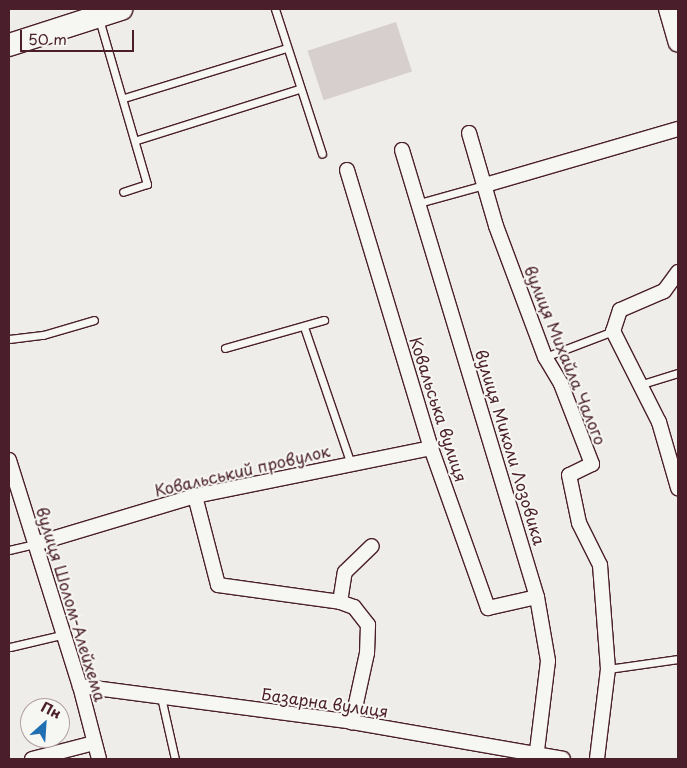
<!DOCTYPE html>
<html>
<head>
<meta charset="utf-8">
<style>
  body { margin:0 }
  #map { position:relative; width:687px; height:768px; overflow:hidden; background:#efedea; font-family:"Playpen Sans",sans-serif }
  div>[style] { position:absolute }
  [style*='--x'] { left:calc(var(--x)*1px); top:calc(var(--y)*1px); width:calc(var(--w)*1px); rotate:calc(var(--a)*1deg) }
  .green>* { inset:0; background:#d7cfce; transform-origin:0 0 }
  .roads { filter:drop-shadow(1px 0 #4a1f2b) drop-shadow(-1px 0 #4a1f2b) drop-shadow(0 1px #4a1f2b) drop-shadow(0 -1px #4a1f2b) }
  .service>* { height:7px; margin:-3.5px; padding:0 3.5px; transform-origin:3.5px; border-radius:3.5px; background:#f6f6f2 }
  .minor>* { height:14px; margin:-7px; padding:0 7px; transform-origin:7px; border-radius:7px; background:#f6f6f2 }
  .tertiary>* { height:18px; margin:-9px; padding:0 9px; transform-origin:9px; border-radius:9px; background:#f6f6f2 }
  .primary>* { height:22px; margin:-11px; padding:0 11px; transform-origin:11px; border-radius:11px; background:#f6f6f2 }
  span { translate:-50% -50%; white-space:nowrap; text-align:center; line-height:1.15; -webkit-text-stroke:4px #f6f6f2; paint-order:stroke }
  .street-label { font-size:16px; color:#4a1f2b }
  .frame { position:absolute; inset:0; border:10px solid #4a1f2b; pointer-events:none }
  .north { position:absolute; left:20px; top:698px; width:50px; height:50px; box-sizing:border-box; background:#f6f6f2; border:1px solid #b1a0a2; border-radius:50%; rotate:26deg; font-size:14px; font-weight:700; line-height:20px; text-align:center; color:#4a1f2b }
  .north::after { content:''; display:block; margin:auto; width:18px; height:22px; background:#1f6fb2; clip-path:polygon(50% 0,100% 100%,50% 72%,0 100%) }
  .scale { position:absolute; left:20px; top:30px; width:114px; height:22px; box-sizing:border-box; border:2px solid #4a1f2b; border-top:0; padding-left:6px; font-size:15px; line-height:18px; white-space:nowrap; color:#4a1f2b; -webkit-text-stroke:4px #f6f6f2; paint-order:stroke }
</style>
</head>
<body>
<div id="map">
  <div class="green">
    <div style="left:396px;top:22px;width:52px;height:93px;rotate:72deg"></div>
  </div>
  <div class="roads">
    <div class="service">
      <div style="--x:275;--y:9;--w:152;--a:72"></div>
      <div style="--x:99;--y:19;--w:172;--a:73.8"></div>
      <div style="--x:147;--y:184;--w:25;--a:162"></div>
      <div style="--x:124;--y:98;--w:170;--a:-17.1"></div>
      <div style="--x:137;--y:140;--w:170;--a:-17.5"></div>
      <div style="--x:419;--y:203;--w:67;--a:-15.5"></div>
      <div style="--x:304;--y:327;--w:145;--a:71.1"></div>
      <div style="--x:9;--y:339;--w:34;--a:-7"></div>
      <div style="--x:43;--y:335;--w:53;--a:-16.4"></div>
      <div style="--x:225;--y:348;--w:103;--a:-15.8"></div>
      <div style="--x:545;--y:357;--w:73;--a:-20.9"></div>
      <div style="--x:639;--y:385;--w:41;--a:-17.1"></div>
      <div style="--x:9;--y:550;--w:27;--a:-13"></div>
      <div style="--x:10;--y:647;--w:52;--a:-13.2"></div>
      <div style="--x:608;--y:669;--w:71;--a:-8.1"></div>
      <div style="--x:161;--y:697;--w:64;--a:77.3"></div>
    </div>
    <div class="minor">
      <div style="--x:469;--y:133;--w:97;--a:73.8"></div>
      <div style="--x:496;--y:226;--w:140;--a:69.5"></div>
      <div style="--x:545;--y:357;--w:31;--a:59"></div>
      <div style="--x:561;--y:384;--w:86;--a:68.8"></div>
      <div style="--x:592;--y:464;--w:25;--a:154"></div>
      <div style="--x:569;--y:475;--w:49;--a:78.2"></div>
      <div style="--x:579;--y:523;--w:47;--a:63.4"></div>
      <div style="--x:600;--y:565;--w:104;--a:85.6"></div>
      <div style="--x:608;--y:669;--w:91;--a:97"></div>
      <div style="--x:402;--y:150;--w:467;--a:73.2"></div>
      <div style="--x:537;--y:597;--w:65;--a:80.2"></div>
      <div style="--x:548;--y:661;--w:99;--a:97"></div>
      <div style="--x:347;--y:170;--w:290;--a:73.2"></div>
      <div style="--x:431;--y:448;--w:170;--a:70.4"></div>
      <div style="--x:488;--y:608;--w:50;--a:-12.7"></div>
      <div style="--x:485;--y:185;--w:201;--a:-16.2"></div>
      <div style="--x:678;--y:272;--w:24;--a:126"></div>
      <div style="--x:664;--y:291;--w:48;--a:156.6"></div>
      <div style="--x:620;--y:310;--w:22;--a:108"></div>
      <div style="--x:613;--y:331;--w:102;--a:63.2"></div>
      <div style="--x:659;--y:422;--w:69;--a:73.9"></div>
      <div style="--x:9;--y:460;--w:237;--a:72.6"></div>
      <div style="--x:80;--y:686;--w:75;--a:75.4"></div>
      <div style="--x:195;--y:496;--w:92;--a:75.5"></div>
      <div style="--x:218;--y:585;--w:123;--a:7.9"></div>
      <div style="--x:340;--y:602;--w:15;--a:20"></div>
      <div style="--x:354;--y:607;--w:23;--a:52"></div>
      <div style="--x:368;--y:625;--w:28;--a:92"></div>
      <div style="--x:367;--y:653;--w:71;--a:102.3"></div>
      <div style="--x:35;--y:544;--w:167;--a:-16.7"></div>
      <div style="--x:195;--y:496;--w:241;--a:-11.5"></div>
      <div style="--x:340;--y:602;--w:30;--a:-81"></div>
      <div style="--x:345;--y:572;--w:37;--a:-44"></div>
      <div style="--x:80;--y:686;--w:274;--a:7.5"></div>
      <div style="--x:352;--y:722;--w:214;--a:9.9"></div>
      <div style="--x:32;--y:759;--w:64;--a:-14.5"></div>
    </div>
    <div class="tertiary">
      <div style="--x:668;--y:9;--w:35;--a:74"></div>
    </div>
    <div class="primary">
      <div style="--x:9;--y:45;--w:118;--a:-17.8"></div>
    </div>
  </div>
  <div class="street-label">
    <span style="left:566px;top:355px;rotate:68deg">вулиця Михайла Чалого</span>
    <span style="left:439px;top:409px;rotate:72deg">Ковальська вулиця</span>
    <span style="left:511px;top:447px;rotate:73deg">вулиця Миколи Лозовика</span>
    <span style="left:242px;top:470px;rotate:-13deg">Ковальський провулок</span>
    <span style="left:72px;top:604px;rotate:73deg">вулиця Шолом-Алейхема</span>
    <span style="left:325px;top:702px;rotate:8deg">Базарна вулиця</span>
  </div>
  <div class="frame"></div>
  <div class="north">Пн</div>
  <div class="scale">50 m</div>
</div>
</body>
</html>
